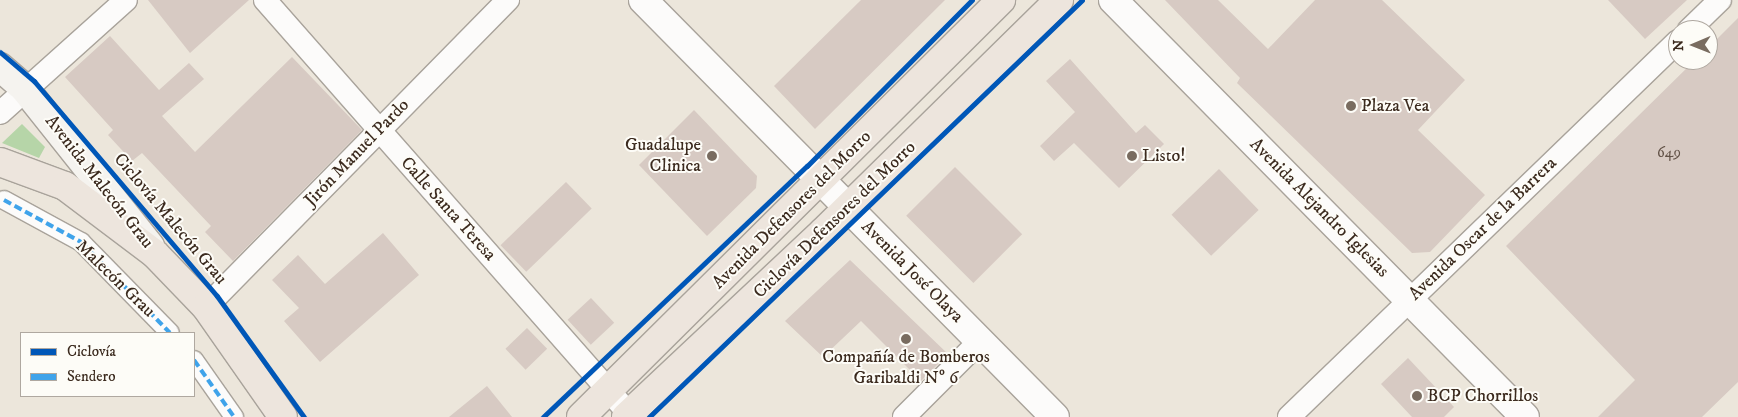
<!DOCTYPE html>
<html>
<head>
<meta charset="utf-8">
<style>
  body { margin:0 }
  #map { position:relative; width:1738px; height:417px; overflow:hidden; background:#ece6db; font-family:"IM FELL DW Pica",serif }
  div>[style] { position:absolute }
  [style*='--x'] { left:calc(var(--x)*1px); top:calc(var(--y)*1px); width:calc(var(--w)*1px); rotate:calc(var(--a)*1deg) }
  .green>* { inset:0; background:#b6d5a8 }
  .building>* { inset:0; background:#d7cac3; transform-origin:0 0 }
  .roads { filter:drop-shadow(1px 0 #a9a39b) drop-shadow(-1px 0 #a9a39b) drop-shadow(0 1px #a9a39b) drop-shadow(0 -1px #a9a39b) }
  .pedestrian>* { height:18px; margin:-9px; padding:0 9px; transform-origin:9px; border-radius:9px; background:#fcfbfa }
  .minor>* { height:22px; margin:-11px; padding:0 11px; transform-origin:11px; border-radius:11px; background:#fcfbfa }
  .tertiary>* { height:28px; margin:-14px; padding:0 14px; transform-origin:14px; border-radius:14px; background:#fcfbfa }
  .secondary>* { height:28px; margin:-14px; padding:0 14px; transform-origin:14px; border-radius:14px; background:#f5f3ef }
  .primary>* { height:28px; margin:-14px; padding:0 14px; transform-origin:14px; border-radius:14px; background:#ede5dd }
  .quiet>* { height:4px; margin-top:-2px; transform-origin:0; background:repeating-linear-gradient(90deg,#3fa3ea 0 8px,transparent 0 12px) }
  .cycleway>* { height:5px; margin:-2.5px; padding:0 2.5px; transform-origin:2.5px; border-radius:2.5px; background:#0057b8 }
  .dots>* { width:14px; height:14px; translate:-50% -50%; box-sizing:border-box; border:2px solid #fdfcf7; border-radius:50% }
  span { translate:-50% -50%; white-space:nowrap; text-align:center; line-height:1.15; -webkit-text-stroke:4px #fdfcf7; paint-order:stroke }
  .number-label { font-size:15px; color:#625247 }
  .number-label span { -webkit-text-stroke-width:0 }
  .poi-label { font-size:18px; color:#3b2a1e }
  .left { translate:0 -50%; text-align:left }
  .right { translate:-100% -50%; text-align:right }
  .street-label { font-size:18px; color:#3b2a1e }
  .legend { position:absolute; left:20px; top:332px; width:175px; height:65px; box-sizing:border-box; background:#fdfcf7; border:1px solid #afa8a0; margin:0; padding:6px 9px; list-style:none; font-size:15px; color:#3b2a1e }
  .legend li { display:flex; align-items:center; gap:10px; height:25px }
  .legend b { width:25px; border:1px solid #afa8a0 }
  .north { position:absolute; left:1668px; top:20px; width:50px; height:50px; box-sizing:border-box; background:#fdfcf7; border:1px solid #afa8a0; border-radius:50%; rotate:269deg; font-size:14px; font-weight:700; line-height:20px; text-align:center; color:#3b2a1e }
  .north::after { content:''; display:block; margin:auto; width:18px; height:22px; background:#796c60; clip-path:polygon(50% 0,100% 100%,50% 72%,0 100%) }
</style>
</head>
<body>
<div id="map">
  <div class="green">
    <div style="clip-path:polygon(22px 124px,45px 147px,39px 158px,2px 143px)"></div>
  </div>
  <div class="building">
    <div style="clip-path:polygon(148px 0,249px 0,190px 53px)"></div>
    <div style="clip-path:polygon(861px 0,945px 0,815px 129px,774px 86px)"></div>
    <div style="clip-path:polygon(1165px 0,1218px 0,1268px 49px,1315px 0,1382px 0,1465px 80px,1418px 130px,1485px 195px,1430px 252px,1412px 253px,1237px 83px,1240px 78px)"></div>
    <div style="clip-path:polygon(1608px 0,1687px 0,1645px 39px)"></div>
    <div style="clip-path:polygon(1738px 18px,1738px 382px,1702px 417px,1598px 417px,1635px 380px,1506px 246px,1695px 60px,1708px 60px,1708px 48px)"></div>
    <div style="clip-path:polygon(110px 36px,159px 90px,189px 63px,204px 79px,162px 116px,195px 152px,292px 57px,362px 130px,233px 261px,205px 232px,211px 226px,142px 153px,132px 161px,108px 135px,113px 130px,65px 77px)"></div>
    <div style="clip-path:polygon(1070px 59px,1136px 133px,1145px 125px,1164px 144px,1119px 188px,1074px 143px,1054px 161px,1040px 146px,1075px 112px,1046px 81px)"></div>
    <div style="clip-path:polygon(694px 110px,757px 176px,756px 188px,707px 236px,639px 165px)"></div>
    <div style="left:955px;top:167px;width:95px;height:69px;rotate:45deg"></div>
    <div style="left:1219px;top:169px;width:57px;height:66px;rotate:46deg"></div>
    <div style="left:566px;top:182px;width:37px;height:91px;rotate:46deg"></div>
    <div style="clip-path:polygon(383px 233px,419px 275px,320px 362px,284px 321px,299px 308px,272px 280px,298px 255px,325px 284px)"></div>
    <div style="clip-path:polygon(850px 260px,948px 354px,921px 381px,861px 321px,823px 357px,785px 321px)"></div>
    <div style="left:591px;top:298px;width:34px;height:32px;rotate:47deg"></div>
    <div style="left:527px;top:328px;width:29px;height:30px;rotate:46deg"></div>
    <div style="clip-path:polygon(1408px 358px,1454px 407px,1444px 417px,1412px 417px,1381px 384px)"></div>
    <div style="clip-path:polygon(487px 386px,512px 417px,449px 417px)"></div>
  </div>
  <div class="roads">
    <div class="pedestrian">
      <div style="--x:4;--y:200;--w:88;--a:28.6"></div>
      <div style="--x:81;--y:242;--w:127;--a:45.6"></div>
      <div style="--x:194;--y:360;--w:70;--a:54.9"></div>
    </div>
    <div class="minor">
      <div style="--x:265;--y:0;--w:555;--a:48.65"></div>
      <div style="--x:1689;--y:30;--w:43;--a:-44.1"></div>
      <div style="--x:0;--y:113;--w:169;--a:-41.9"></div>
      <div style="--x:206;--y:307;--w:431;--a:-45.5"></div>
      <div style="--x:904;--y:417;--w:107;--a:-45"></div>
      <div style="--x:1289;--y:417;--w:541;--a:-44.03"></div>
    </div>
    <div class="tertiary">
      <div style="--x:643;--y:0;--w:586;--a:45.35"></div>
      <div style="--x:1113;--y:0;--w:586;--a:45.35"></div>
    </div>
    <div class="secondary">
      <div style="--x:0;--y:67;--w:33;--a:41"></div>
      <div style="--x:25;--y:89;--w:201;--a:51.5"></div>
    </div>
    <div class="primary">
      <div style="--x:0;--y:162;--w:69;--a:20.3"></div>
      <div style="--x:65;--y:186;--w:113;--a:37.1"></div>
      <div style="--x:155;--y:254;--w:74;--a:46.1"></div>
      <div style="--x:206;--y:307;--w:134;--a:55"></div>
      <div style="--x:581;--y:417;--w:592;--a:-44.79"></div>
      <div style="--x:626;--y:417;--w:270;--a:-43.2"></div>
      <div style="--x:823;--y:232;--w:331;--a:-44.5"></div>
    </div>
  </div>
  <div class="quiet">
    <div style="--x:4;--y:200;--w:88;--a:28.6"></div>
    <div style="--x:81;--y:242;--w:127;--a:45.6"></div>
    <div style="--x:194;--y:360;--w:70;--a:54.9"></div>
  </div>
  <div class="cycleway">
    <div style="--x:0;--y:52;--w:45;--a:40.5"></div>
    <div style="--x:34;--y:81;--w:282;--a:49.6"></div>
    <div style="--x:217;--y:296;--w:149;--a:54.3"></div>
    <div style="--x:543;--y:417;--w:364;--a:-43.6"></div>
    <div style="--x:807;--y:166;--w:234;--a:-45.2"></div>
    <div style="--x:649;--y:417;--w:601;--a:-43.92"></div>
  </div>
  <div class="dots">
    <div style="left:1351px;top:106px;background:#796c60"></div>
    <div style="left:712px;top:156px;background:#796c60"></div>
    <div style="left:1132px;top:156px;background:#796c60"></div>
    <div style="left:906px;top:339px;background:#796c60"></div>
    <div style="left:1417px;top:396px;background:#796c60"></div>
  </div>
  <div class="number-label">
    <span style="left:1669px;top:153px">649</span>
  </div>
  <div class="poi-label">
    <span class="left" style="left:1361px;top:106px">Plaza Vea</span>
    <span class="right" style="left:701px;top:156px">Guadalupe<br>Clinica</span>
    <span class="left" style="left:1142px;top:156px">Listo!</span>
    <span style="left:906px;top:368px">Compañía de Bomberos<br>Garibaldi Nº 6</span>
    <span class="left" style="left:1427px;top:396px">BCP Chorrillos</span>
  </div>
  <div class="street-label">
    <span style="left:357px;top:153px;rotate:-46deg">Jirón Manuel Pardo</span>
    <span style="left:99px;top:182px;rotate:52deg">Avenida Malecón Grau</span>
    <span style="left:1319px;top:208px;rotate:45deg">Avenida Alejandro Iglesias</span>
    <span style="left:448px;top:209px;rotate:48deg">Calle Santa Teresa</span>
    <span style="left:792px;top:210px;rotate:-45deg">Avenida Defensores del Morro</span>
    <span style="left:170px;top:219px;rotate:50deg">Ciclovía Malecón Grau</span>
    <span style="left:835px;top:220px;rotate:-44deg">Ciclovía Defensores del Morro</span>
    <span style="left:1483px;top:229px;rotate:-44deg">Avenida Oscar de la Barrera</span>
    <span style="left:912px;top:272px;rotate:45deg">Avenida José Olaya</span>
    <span style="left:115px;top:279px;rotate:44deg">Malecón Grau</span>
  </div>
  <ul class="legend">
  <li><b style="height:6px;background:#0057b8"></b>Ciclovía</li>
  <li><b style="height:6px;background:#3fa3ea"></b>Sendero</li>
  </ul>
  <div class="north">N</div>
</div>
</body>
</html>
